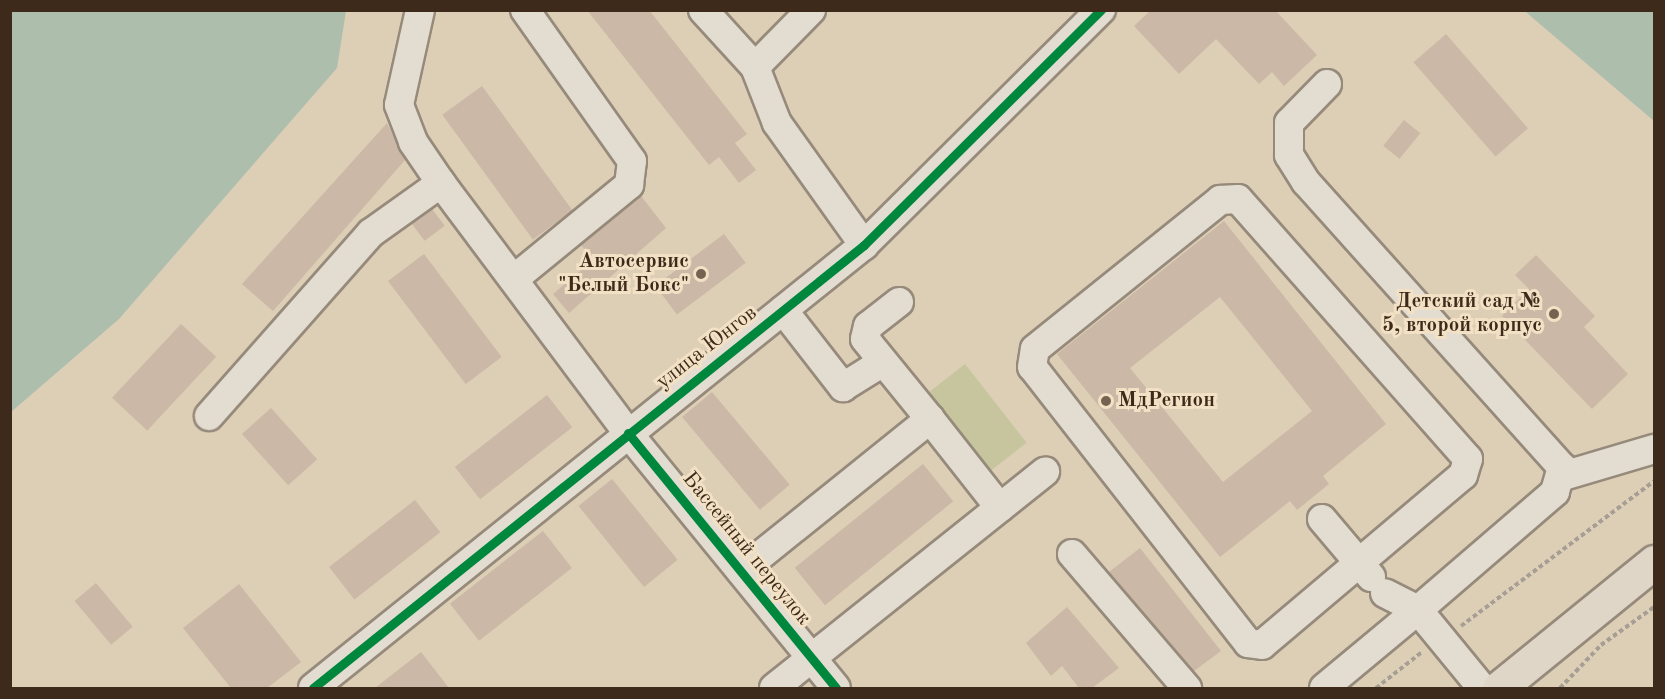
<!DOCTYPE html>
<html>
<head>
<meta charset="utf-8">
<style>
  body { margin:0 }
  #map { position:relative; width:1665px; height:699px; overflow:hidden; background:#ddceb6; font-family:"Old Standard TT",serif }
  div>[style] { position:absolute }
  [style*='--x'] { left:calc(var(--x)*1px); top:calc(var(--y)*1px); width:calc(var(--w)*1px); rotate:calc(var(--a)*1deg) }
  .green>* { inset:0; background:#c6c59e; transform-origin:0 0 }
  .water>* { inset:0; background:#adbead }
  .building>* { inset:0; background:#cbb8a6; transform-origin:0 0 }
  .path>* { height:4px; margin-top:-2px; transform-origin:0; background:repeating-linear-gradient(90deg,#a79e94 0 4.5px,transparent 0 7.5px) }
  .roads { filter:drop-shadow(2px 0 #968a7b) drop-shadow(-2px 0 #968a7b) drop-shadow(0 2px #968a7b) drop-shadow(0 -2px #968a7b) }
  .minor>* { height:28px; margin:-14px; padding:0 14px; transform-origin:14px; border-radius:14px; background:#e3dcd0 }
  .major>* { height:33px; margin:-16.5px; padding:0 16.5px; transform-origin:16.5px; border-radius:16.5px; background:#dfd6c8 }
  .cycleway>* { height:9px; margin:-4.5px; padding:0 4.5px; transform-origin:4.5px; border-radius:4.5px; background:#00873e }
  .dots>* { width:16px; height:16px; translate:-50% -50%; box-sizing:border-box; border:3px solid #f3e1c5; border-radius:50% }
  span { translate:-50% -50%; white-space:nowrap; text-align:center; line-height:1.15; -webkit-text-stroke:6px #f3e1c5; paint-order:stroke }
  .poi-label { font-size:21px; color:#3d2a1a; font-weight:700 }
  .right { translate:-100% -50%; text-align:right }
  .left { translate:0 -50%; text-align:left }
  .street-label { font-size:21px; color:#3d2a1a }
  .frame { position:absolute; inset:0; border:12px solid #3d2a1a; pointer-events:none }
</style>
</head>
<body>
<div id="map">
  <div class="green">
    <div style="left:965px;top:364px;width:100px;height:45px;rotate:52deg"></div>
  </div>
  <div class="water">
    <div style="clip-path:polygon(11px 10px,346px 11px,337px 68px,119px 319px,11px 412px)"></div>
    <div style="clip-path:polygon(1525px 11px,1654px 11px,1654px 121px,1534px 19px)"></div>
  </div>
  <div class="building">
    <div style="clip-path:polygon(587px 10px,649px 10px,747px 134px,735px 143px,756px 170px,739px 183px,719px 157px,709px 165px)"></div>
    <div style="clip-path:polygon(1151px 10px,1275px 10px,1317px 55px,1284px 86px,1272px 72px,1259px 84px,1216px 39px,1179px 74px,1134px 26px)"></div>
    <div style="left:1446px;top:34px;width:125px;height:43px;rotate:49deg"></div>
    <div style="left:482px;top:86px;width:154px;height:49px;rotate:54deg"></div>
    <div style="left:1404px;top:120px;width:21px;height:33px;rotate:39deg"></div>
    <div style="clip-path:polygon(387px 123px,405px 160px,273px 311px,242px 284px)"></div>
    <div style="clip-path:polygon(641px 196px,666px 228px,569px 313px,553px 294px,593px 260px,581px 245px)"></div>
    <div style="left:432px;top:209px;width:21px;height:25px;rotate:53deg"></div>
    <div style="clip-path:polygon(evenodd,1224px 221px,1386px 424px,1323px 476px,1329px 484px,1297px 510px,1290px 501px,1220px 557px,1057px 354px,1224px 221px,1220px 297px,1312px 411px,1223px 482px,1130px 368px,1220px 297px)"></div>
    <div style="left:724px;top:234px;width:36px;height:86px;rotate:53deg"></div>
    <div style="left:424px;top:254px;width:129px;height:45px;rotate:53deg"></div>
    <div style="clip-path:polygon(1536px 255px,1595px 316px,1584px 327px,1628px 374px,1592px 409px,1502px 316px,1529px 289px,1515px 275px)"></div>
    <div style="left:181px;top:324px;width:48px;height:101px;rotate:43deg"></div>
    <div style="left:712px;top:392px;width:121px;height:39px;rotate:50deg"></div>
    <div style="left:547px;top:395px;width:41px;height:117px;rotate:52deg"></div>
    <div style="left:271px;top:408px;width:69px;height:39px;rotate:48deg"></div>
    <div style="left:923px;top:464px;width:48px;height:165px;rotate:51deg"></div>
    <div style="left:612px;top:479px;width:104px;height:43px;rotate:51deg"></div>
    <div style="left:415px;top:500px;width:41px;height:109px;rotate:52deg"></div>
    <div style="left:543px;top:531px;width:47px;height:118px;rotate:52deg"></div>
    <div style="clip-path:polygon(1140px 548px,1221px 651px,1194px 671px,1109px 572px)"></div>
    <div style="left:96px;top:583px;width:57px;height:28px;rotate:50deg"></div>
    <div style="clip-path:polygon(239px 584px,301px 662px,267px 688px,231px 688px,183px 628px)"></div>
    <div style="clip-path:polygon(1067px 607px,1119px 668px,1092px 688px,1079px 688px,1062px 666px,1051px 676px,1026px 643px)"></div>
    <div style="clip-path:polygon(421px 652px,449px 688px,375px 688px)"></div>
  </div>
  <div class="path">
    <div style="--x:1461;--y:626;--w:241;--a:-36.9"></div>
    <div style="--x:1376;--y:688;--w:58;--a:-38"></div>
    <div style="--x:1560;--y:688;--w:59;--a:-46.4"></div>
    <div style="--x:1601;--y:645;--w:65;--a:-35.6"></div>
  </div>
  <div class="roads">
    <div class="minor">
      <div style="--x:420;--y:10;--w:97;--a:102.5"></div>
      <div style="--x:399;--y:105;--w:40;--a:69"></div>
      <div style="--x:413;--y:142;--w:50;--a:55.7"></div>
      <div style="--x:703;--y:10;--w:77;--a:47.6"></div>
      <div style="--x:755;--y:67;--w:60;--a:68.6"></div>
      <div style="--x:777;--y:123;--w:150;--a:54.5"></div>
      <div style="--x:755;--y:67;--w:80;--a:-45.5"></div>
      <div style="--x:1327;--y:84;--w:54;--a:134.3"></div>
      <div style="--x:1289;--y:123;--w:32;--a:90"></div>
      <div style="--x:1289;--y:155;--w:32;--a:58"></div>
      <div style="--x:1306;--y:182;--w:383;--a:48.1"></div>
      <div style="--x:1562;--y:467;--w:26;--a:106"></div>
      <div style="--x:1555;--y:492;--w:181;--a:139.3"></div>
      <div style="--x:1418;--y:610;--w:101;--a:50.6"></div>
      <div style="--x:1238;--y:199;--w:347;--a:48.5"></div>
      <div style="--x:1468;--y:459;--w:17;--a:107"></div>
      <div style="--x:1463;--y:475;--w:263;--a:139.8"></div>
      <div style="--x:1262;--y:645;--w:14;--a:-172"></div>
      <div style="--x:1248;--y:643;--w:350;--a:-128"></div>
      <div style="--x:1032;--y:367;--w:18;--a:-81"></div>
      <div style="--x:1035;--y:349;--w:238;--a:-38.8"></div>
      <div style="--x:1220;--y:200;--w:18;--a:-3"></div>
      <div style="--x:514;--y:279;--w:149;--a:-39.3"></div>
      <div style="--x:629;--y:185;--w:24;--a:-83"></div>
      <div style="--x:632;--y:161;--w:185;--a:-125.3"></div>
      <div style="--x:899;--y:302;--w:39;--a:142"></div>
      <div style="--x:868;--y:326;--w:13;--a:103"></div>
      <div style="--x:865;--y:339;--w:103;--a:50.9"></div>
      <div style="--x:783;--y:310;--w:98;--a:52.1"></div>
      <div style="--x:843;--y:387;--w:47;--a:-32"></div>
      <div style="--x:209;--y:416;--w:244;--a:-48.5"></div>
      <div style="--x:371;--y:233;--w:86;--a:-35.5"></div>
      <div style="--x:441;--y:183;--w:312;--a:53.2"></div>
      <div style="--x:628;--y:433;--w:329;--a:50.8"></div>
      <div style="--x:1563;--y:476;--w:95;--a:-16.5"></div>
      <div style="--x:1322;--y:519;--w:76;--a:49.8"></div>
      <div style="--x:1072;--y:554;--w:177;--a:49.4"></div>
      <div style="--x:741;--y:571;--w:243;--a:-38.8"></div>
      <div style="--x:930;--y:419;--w:113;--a:51.8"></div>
      <div style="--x:313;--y:688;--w:707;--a:-38.8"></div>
      <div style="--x:864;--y:245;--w:334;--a:-44.8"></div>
      <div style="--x:774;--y:688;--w:347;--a:-38.6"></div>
      <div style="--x:1324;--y:688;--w:122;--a:-39.7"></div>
      <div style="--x:1418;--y:610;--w:37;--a:-153"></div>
    </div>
    <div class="major">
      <div style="--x:1499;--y:688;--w:200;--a:-39.1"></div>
    </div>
  </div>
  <div class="cycleway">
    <div style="--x:628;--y:433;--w:329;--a:50.8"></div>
    <div style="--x:313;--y:688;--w:707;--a:-38.8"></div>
    <div style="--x:864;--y:245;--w:334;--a:-44.8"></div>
  </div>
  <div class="dots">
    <div style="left:701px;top:274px;background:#756351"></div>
    <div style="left:1554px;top:314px;background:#756351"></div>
    <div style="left:1106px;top:401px;background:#756351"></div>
  </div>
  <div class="poi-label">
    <span class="right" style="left:689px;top:274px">Автосервис<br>"Белый Бокс"</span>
    <span class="right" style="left:1542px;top:314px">Детский сад №<br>5, второй корпус</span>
    <span class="left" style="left:1118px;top:401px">МдРегион</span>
  </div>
  <div class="street-label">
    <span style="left:707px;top:348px;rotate:-38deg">улица Юнгов</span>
    <span style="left:746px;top:549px;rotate:51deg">Бассейный переулок</span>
  </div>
  <div class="frame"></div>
</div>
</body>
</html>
